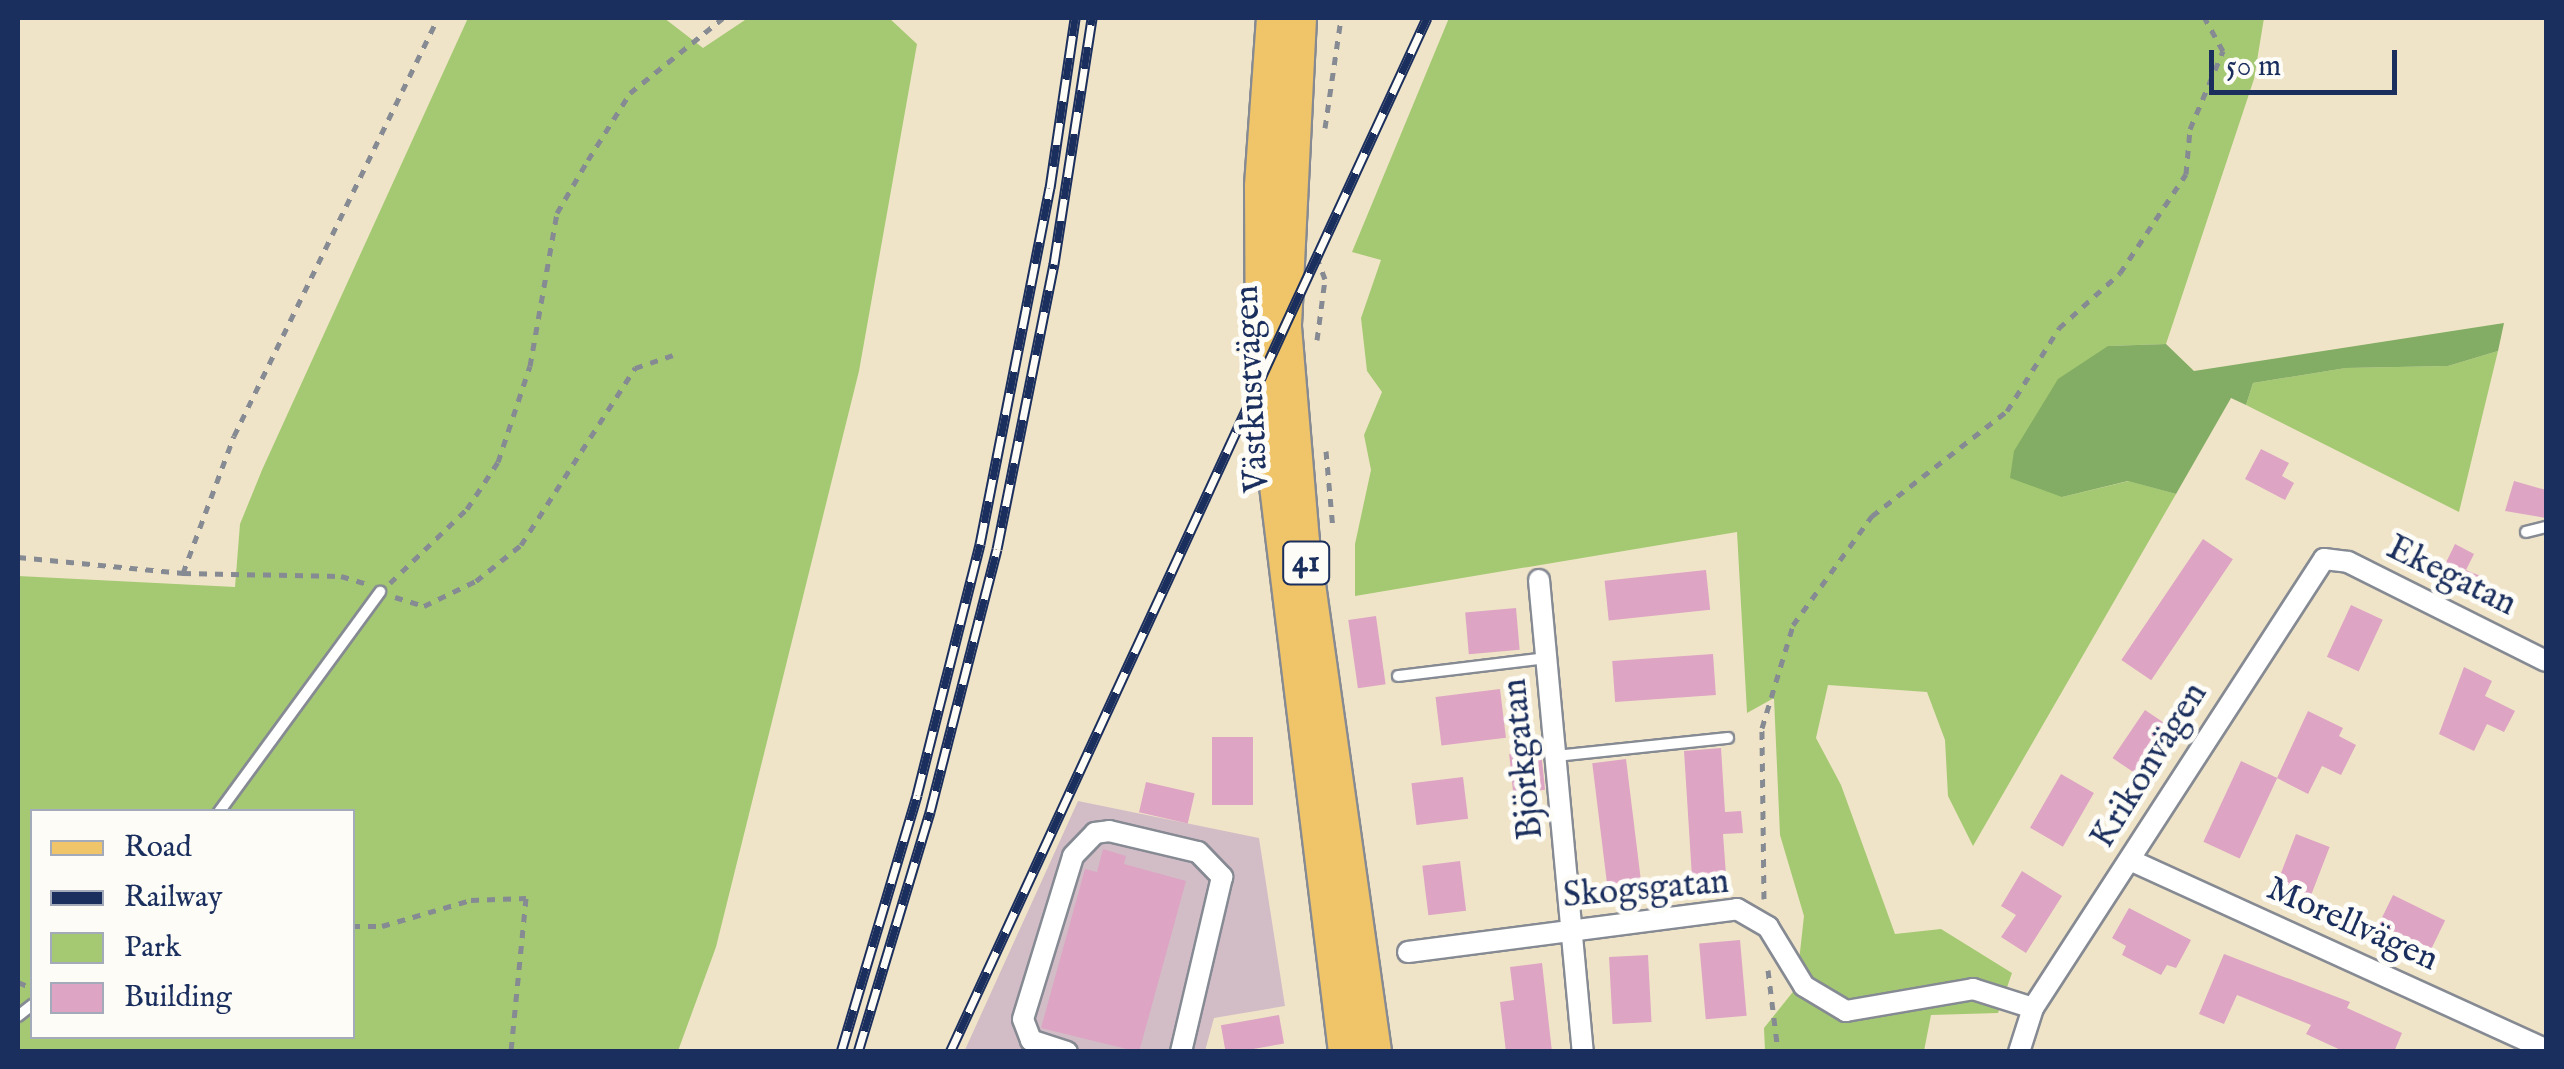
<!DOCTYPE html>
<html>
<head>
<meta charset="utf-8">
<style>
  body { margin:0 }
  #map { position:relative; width:2564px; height:1069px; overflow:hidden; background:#f0e4c8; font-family:"IM FELL English",serif }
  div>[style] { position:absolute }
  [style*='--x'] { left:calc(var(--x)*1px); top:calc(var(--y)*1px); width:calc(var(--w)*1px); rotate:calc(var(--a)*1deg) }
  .industrial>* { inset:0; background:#d2bdc7 }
  .green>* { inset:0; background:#a4c972 }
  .forest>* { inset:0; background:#83ad64 }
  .building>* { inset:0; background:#dda4c3; transform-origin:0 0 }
  .path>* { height:5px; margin-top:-2.5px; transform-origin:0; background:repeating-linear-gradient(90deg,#868a93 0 8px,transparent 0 16px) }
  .roads { filter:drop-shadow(2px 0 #868a93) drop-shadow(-2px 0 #868a93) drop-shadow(0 2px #868a93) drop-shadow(0 -2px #868a93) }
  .lane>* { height:10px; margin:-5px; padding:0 5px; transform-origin:5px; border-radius:5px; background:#fff }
  .street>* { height:20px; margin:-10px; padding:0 10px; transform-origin:10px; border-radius:10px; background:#fff }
  .primary>* { height:32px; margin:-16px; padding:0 16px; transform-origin:16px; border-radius:16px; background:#f0c469 }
  .rail>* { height:11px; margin-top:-5.5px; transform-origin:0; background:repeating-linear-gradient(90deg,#fdfcf7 0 22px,#1b2f5e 0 44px); box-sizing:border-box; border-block:2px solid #1b2f5e }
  span { translate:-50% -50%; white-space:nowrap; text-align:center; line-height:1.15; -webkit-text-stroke:10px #fdfcf7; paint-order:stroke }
  .shield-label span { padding:2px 8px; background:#fdfcf7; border:2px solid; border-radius:8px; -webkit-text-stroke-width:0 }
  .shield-label { font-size:32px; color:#1b2f5e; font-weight:700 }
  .street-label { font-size:35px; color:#1b2f5e }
  .frame { position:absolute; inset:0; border:20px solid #1b2f5e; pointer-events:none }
  .legend { position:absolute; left:30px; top:809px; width:325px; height:230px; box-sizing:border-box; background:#fdfcf7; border:2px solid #a3aaba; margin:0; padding:12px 18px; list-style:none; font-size:30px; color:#1b2f5e }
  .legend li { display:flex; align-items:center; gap:20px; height:50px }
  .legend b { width:50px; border:2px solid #a3aaba }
  .scale { position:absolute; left:2209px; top:50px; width:188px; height:45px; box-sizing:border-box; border:5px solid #1b2f5e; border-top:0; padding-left:12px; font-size:30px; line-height:35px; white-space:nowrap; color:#1b2f5e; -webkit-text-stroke:8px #fdfcf7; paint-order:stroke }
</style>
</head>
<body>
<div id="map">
  <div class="industrial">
    <div style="clip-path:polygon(1078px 801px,1259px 838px,1285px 1006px,1214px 1018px,1205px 1051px,964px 1052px)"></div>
  </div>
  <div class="green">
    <div style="clip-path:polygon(evenodd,468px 18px,664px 18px,703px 48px,748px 18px,889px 18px,917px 44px,859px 371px,716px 947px,678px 1051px,18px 1051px,18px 576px,235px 587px,240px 524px,262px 470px,468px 18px,32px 812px,352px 812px,352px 1036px,32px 1036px,32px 812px)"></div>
    <div style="clip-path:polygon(1449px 18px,2264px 18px,2254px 79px,2166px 344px,2108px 346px,2062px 497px,2129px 481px,2176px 494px,1973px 846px,1948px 796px,1945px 740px,1927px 692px,1828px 685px,1816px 738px,1841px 785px,1895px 934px,1941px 929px,2012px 973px,1998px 1013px,1931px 1015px,1924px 1051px,1765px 1051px,1764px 1028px,1796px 988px,1804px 916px,1780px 835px,1774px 698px,1747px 713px,1737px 532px,1355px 596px,1355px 544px,1371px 470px,1364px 435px,1382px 392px,1367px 371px,1361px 318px,1381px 260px,1352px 252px)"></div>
    <div style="clip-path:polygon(2498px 351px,2459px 512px,2246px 405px,2253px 383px,2346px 368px,2448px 366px)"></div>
  </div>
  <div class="forest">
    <div style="clip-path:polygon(2504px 323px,2498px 351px,2448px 366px,2346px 368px,2253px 383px,2246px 405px,2231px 398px,2176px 494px,2128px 481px,2062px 497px,2010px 478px,2014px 451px,2058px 379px,2108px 346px,2166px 344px,2194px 371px)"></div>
  </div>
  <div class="building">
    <div style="clip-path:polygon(2261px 449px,2289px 463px,2282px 476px,2294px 483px,2285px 500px,2245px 479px)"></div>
    <div style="clip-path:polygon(2514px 481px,2546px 490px,2546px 518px,2505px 511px)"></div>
    <div style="left:2203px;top:539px;width:36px;height:146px;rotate:34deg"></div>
    <div style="clip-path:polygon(2455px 544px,2474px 554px,2466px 570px,2483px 577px,2472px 599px,2437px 581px)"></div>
    <div style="left:1706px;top:570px;width:40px;height:102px;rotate:84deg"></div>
    <div style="left:2351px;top:605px;width:35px;height:57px;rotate:25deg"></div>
    <div style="left:1516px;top:608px;width:42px;height:51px;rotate:85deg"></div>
    <div style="left:1376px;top:616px;width:69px;height:28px;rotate:82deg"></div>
    <div style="left:1713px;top:654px;width:41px;height:101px;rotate:86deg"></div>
    <div style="clip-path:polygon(2464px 667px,2492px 681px,2485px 696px,2515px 711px,2504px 732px,2487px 724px,2474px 751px,2439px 734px)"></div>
    <div style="left:1500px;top:689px;width:49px;height:65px;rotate:83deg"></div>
    <div style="left:2145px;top:710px;width:37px;height:58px;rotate:34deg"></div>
    <div style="clip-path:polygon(2308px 711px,2343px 728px,2339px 736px,2356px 745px,2341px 775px,2322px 766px,2308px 794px,2277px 778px)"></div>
    <div style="left:1212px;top:737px;width:41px;height:68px"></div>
    <div style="clip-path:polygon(1721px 748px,1725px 812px,1741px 811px,1743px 833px,1723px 834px,1726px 875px,1692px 877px,1684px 751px)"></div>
    <div style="left:1541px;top:751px;width:39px;height:32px;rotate:84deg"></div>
    <div style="left:1626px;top:759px;width:129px;height:34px;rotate:83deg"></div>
    <div style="left:2241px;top:761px;width:40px;height:89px;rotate:25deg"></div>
    <div style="left:2061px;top:774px;width:38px;height:62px;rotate:30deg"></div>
    <div style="left:1463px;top:777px;width:42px;height:52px;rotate:83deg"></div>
    <div style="left:1146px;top:782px;width:50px;height:31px;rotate:13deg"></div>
    <div style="left:2296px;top:834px;width:36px;height:62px;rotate:21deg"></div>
    <div style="clip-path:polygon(1103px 849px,1126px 856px,1124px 864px,1186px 881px,1139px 1052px,1041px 1028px,1085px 869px,1097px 872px)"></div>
    <div style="left:1460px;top:861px;width:50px;height:38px;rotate:83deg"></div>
    <div style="clip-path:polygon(2022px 871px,2062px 896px,2026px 953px,2001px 937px,2016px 915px,2001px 906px)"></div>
    <div style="left:2393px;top:895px;width:58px;height:35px;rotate:26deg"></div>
    <div style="clip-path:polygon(2129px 908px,2191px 940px,2176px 968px,2167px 965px,2161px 975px,2122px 955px,2126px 946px,2112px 938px)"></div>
    <div style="left:1740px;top:940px;width:76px;height:41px;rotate:85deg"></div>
    <div style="clip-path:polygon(2224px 954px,2350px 1002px,2347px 1008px,2402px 1033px,2394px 1052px,2345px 1052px,2306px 1034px,2311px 1025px,2237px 995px,2224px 1024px,2199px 1014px)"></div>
    <div style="left:1648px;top:955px;width:67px;height:39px;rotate:87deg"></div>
    <div style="clip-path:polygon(1542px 963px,1552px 1052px,1506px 1052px,1500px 1002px,1514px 1000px,1510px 967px)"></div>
    <div style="left:1279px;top:1015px;width:29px;height:59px;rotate:80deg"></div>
  </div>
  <div class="path">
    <div style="--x:1325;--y:128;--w:111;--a:-81.7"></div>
    <div style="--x:1317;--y:340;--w:62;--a:-82.5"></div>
    <div style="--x:1325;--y:279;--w:22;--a:-111"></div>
    <div style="--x:1326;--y:451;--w:78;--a:84.9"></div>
    <div style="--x:18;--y:557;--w:166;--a:5.5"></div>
    <div style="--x:183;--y:573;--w:158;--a:1.1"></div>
    <div style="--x:341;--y:576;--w:27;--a:17"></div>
    <div style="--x:183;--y:573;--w:146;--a:-69.6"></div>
    <div style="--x:234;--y:436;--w:465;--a:-64"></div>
    <div style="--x:390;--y:583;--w:107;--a:-43.9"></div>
    <div style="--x:467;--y:509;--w:56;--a:-56.6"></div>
    <div style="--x:498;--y:462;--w:101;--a:-71.6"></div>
    <div style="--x:530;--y:366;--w:155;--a:-80"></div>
    <div style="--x:557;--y:213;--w:61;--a:-59.7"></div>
    <div style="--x:588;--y:160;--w:79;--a:-57.9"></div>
    <div style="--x:630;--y:93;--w:119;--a:-38.9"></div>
    <div style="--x:395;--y:597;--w:30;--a:17"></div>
    <div style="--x:424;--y:606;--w:58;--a:-25.7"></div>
    <div style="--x:476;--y:581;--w:58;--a:-38.7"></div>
    <div style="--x:521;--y:545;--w:211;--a:-57.2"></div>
    <div style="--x:635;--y:368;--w:40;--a:-18.9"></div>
    <div style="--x:1764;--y:899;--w:171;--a:-90.7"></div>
    <div style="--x:1762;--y:728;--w:108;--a:-73.2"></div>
    <div style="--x:1793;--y:625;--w:135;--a:-54.1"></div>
    <div style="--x:1872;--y:516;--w:171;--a:-37.9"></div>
    <div style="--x:2007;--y:411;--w:98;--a:-57.9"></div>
    <div style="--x:2059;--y:328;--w:82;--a:-42"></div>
    <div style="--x:2120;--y:273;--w:119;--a:-56.3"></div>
    <div style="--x:2186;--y:174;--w:45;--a:-84.9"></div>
    <div style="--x:2190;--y:129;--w:85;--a:-67.1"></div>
    <div style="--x:2223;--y:51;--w:38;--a:-119"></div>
    <div style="--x:352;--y:926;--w:30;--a:0"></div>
    <div style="--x:382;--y:926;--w:93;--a:-16.3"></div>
    <div style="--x:471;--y:900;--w:55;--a:-2.1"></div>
    <div style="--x:526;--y:898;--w:155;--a:95.6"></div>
    <div style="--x:1768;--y:970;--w:83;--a:83"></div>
    <div style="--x:18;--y:982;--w:15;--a:23"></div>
  </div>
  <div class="roads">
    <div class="lane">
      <div style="--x:2526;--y:532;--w:21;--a:-14"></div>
      <div style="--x:1398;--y:676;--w:149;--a:-6.9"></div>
      <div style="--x:1556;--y:756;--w:173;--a:-6"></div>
      <div style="--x:219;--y:812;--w:273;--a:-53.8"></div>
      <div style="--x:18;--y:1016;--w:18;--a:-38"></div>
    </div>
    <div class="street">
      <div style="--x:1539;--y:580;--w:474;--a:84.7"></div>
      <div style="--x:2130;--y:860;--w:457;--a:24.5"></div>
      <div style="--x:1408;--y:952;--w:332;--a:-7.4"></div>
      <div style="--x:1737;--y:909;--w:36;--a:30"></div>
      <div style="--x:1768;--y:927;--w:69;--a:58.6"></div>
      <div style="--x:1804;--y:986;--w:49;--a:30.8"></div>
      <div style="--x:1846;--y:1011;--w:129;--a:-9.8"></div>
      <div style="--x:1973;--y:989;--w:63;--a:17.6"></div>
      <div style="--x:1067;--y:1052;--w:38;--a:-162"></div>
      <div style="--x:1031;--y:1040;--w:22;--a:-111"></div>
      <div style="--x:1023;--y:1019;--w:170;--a:-72.9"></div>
      <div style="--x:1073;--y:856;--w:32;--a:-46"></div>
      <div style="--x:1095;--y:833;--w:14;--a:-8"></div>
      <div style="--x:1109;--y:831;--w:91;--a:13.3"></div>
      <div style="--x:1198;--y:852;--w:35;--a:46"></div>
      <div style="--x:1222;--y:877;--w:180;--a:103.2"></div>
      <div style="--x:2019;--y:1052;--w:46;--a:-72.3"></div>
      <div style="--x:2033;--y:1008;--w:535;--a:-57.05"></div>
      <div style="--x:2324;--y:559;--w:24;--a:7"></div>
      <div style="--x:2348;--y:562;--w:221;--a:26.6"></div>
    </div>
    <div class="primary">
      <div style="--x:1273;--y:18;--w:169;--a:94.1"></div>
      <div style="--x:1261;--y:187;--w:184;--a:89.7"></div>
      <div style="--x:1262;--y:371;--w:686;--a:83.05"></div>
      <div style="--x:1300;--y:18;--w:309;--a:92.8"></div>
      <div style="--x:1285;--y:327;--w:216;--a:85.2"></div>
      <div style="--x:1303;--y:542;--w:515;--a:81.96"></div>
    </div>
  </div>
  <div class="rail">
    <div style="--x:841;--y:1052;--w:268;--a:-73.5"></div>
    <div style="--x:917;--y:795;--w:259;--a:-75.9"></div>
    <div style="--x:980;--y:544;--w:363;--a:-78.9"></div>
    <div style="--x:1050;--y:188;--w:172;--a:-81.6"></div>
    <div style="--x:858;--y:1052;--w:251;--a:-73.3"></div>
    <div style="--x:930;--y:812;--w:271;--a:-75.7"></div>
    <div style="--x:997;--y:549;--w:291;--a:-78.7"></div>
    <div style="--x:1054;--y:264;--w:249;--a:-81.2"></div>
    <div style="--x:950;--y:1052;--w:1139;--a:-65.24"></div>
  </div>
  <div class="shield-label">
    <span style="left:1306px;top:563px">41</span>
  </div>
  <div class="street-label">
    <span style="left:1253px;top:389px;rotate:-93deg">Västkustvägen</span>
    <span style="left:2451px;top:577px;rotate:26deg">Ekegatan</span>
    <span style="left:1524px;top:759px;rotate:-96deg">Björkgatan</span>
    <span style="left:2150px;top:766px;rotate:-58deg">Krikonvägen</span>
    <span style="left:1646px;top:890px;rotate:-5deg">Skogsgatan</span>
    <span style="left:2352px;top:925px;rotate:24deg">Morellvägen</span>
  </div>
  <div class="frame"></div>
  <ul class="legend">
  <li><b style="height:12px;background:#f0c469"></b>Road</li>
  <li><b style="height:12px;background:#1b2f5e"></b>Railway</li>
  <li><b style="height:28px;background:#a4c972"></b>Park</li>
  <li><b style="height:28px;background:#dda4c3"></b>Building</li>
  </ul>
  <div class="scale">50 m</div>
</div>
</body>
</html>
